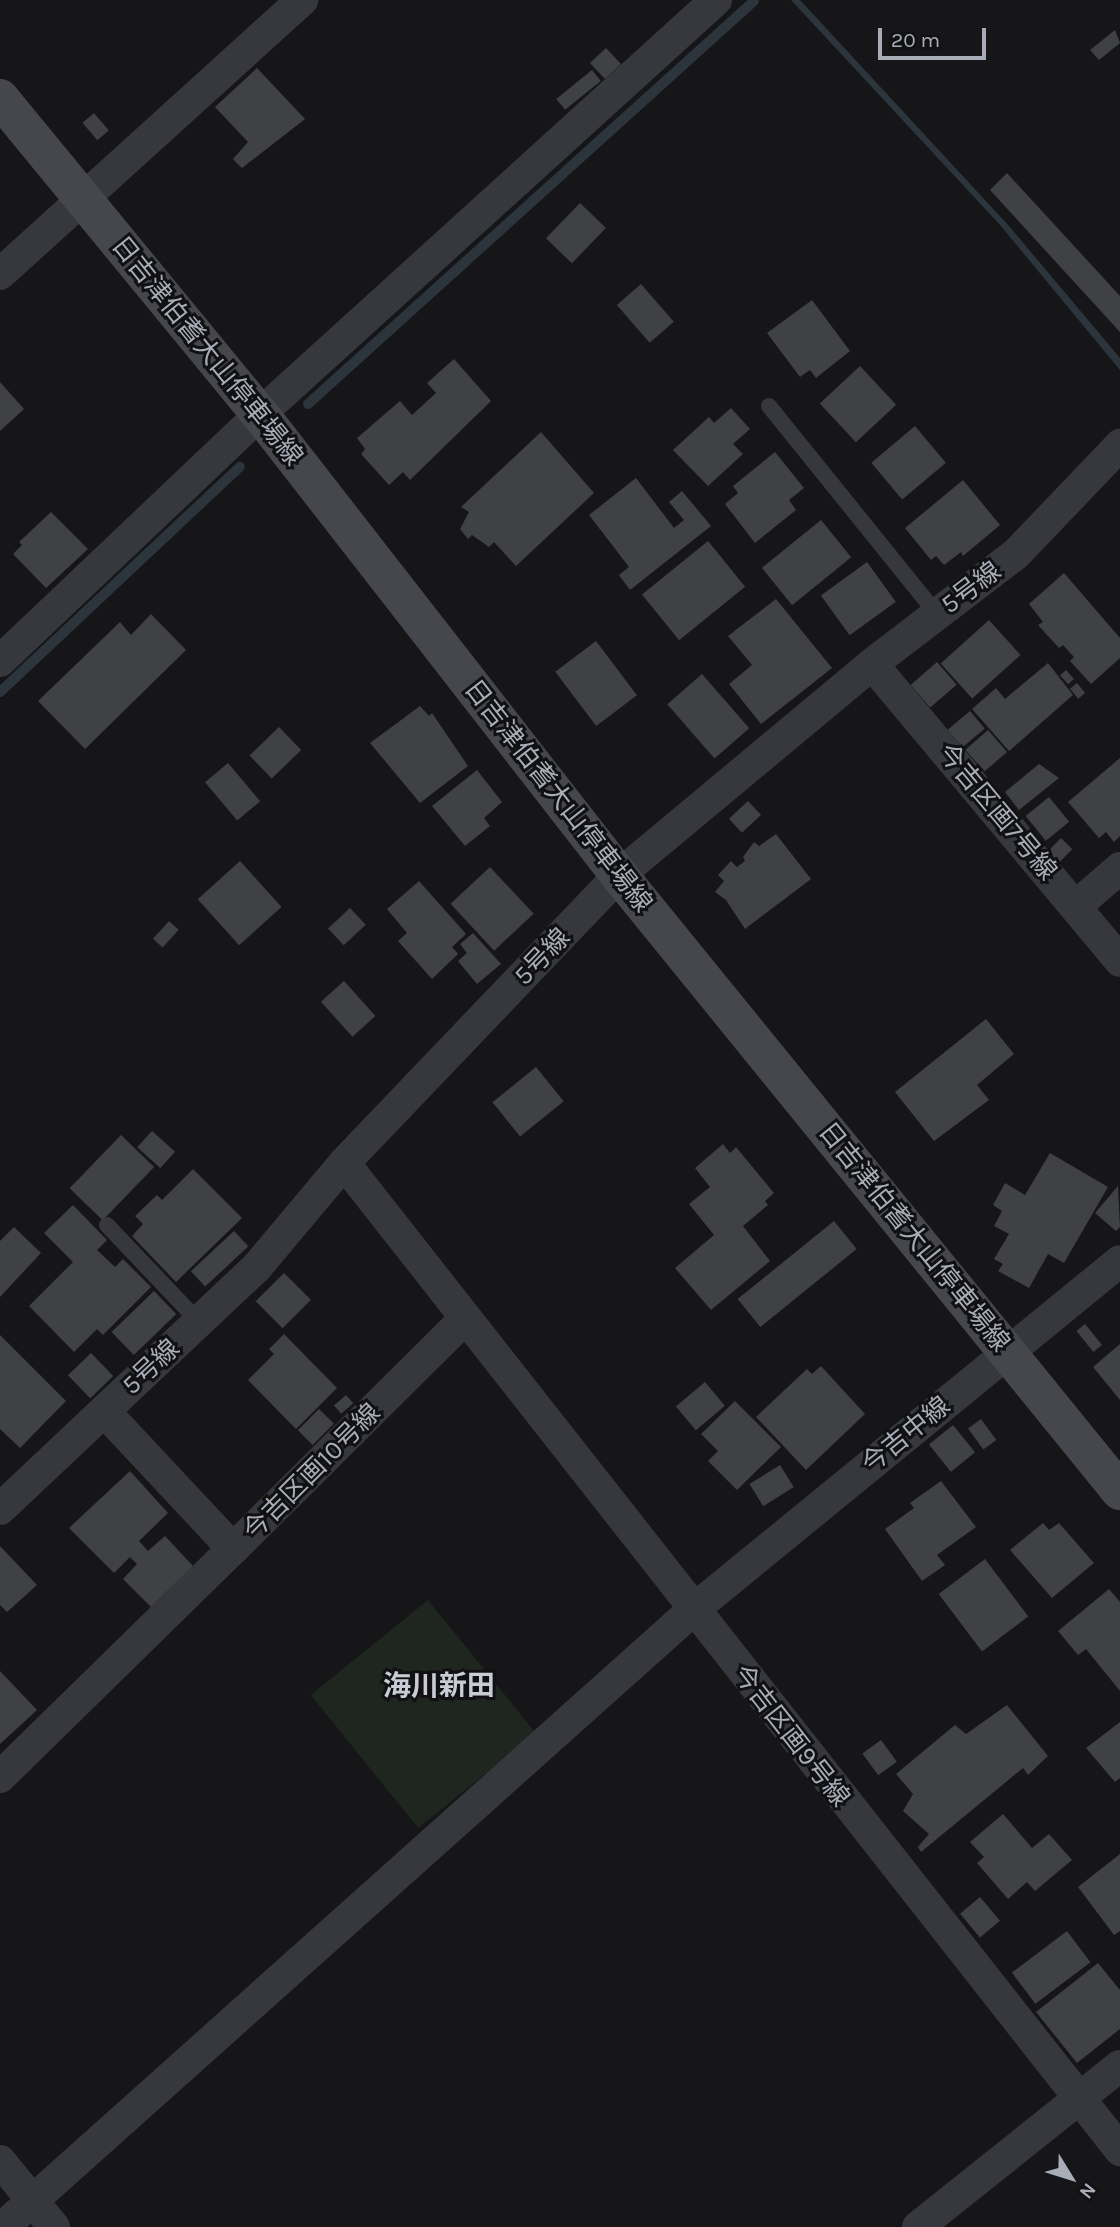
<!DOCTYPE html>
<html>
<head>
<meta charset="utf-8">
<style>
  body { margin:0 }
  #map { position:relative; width:1120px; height:2227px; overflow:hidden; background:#161618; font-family:Karla,"Noto Sans JP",sans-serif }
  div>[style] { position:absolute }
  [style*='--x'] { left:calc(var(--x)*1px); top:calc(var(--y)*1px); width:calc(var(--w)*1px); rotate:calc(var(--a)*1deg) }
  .green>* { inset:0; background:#1e261f; transform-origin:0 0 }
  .water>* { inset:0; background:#2c353c }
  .stream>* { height:10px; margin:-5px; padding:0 5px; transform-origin:5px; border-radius:5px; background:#2c353c }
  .building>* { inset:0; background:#404145; transform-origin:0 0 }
  .service>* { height:16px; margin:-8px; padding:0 8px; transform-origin:8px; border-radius:8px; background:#37383d }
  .minor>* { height:32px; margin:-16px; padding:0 16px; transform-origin:16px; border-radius:16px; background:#37383d }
  .secondary>* { height:38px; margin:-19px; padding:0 19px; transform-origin:19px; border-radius:19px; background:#45474d }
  span { translate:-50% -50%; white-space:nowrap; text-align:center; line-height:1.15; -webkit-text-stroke:6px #111113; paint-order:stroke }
  .street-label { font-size:26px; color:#a8adb8 }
  .neighbourhood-label { font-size:28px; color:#c9ccd4; font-weight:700 }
  .north { position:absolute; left:1036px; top:2143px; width:70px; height:70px; -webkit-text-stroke:5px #111113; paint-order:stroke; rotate:128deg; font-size:19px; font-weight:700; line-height:28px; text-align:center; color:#a8adb8 }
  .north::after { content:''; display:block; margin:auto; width:24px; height:32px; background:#a8adb8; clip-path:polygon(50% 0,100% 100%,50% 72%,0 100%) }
  .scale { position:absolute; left:878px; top:28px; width:108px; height:32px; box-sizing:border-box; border:4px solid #a8adb8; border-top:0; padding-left:9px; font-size:21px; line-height:24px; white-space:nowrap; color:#a8adb8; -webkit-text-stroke:5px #111113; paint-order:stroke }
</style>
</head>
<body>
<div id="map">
  <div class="green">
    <div style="left:428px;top:1600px;width:171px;height:151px;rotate:51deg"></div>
  </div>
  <div class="water">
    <div style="clip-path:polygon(791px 0,800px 0,1009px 226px,1120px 358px,1120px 370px,1000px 225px)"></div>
  </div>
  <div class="stream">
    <div style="--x:308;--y:404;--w:601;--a:-42.1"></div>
    <div style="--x:0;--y:692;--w:329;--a:-43.2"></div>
  </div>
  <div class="building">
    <div style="clip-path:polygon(1115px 30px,1120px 43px,1099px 60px,1090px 50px)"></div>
    <div style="left:606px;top:48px;width:22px;height:22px;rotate:47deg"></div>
    <div style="clip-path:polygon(257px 68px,305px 119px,242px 168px,233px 159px,248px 142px,215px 107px)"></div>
    <div style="left:592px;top:70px;width:14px;height:46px;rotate:51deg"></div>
    <div style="left:94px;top:113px;width:23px;height:15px;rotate:50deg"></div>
    <div style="clip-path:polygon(1007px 173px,1120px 296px,1120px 332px,990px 190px)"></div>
    <div style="left:580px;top:203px;width:36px;height:49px;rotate:44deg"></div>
    <div style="left:641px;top:284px;width:50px;height:32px;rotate:49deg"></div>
    <div style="clip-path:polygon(812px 300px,850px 351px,816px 378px,810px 370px,800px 377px,767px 333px)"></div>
    <div style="clip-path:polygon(454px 359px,491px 401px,410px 480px,403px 472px,389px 485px,361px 454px,365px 449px,357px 438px,400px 401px,412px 415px,436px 393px,427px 383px)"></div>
    <div style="left:860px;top:366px;width:53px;height:55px;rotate:47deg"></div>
    <div style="clip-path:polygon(0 382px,24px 409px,0 431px)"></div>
    <div style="clip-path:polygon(731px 408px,750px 429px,733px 444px,743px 454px,708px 486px,673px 450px,709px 417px,714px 423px)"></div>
    <div style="left:915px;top:426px;width:48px;height:57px;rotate:50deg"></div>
    <div style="clip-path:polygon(541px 432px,594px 493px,516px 566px,494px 542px,489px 547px,472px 535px,468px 539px,460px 529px,469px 512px,461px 507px)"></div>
    <div style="clip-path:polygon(775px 452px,804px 488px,789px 500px,796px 510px,755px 543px,725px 504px,738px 493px,733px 486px)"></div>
    <div style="clip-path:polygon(636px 478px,674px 528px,684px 520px,669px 502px,682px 491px,711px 526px,630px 590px,619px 575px,629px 567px,589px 515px)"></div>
    <div style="clip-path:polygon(963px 480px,1000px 525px,963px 556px,961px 552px,944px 565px,936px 556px,931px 560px,905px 528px)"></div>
    <div style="clip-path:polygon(51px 512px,88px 549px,46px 588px,13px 554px,22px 545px,19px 542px)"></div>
    <div style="left:821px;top:520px;width:48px;height:76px;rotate:51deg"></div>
    <div style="left:708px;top:541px;width:59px;height:85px;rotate:51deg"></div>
    <div style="left:867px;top:562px;width:49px;height:57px;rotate:54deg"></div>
    <div style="clip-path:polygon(1064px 573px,1120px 638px,1120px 658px,1091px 684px,1070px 661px,1074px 657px,1063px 645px,1059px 648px,1038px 625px,1043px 622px,1029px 604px)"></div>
    <div style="clip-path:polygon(776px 599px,832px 668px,761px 724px,729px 684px,752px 665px,728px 636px)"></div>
    <div style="clip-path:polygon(151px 614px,186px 650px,85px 749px,38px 701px,120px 622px,131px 635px)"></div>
    <div style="left:989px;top:620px;width:47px;height:65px;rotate:48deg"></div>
    <div style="left:596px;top:641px;width:68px;height:51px;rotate:53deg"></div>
    <div style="left:937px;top:662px;width:30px;height:35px;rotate:49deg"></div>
    <div style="clip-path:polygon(1048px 663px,1073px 695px,1009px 751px,972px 709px,996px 688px,1005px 699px)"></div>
    <div style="left:1066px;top:670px;width:12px;height:8px;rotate:48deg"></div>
    <div style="left:702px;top:674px;width:72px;height:46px;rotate:49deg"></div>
    <div style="left:1077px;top:683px;width:13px;height:9px;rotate:51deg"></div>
    <div style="clip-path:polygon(420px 706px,429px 716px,432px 713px,468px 766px,420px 803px,370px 743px)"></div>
    <div style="left:970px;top:711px;width:23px;height:29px;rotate:50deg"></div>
    <div style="left:279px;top:727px;width:32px;height:41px;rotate:46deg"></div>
    <div style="left:988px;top:730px;width:29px;height:30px;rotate:49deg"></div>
    <div style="clip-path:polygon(1120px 758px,1120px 836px,1114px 842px,1106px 832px,1099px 838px,1068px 802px)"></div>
    <div style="left:228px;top:763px;width:50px;height:30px;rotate:50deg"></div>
    <div style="clip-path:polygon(1039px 764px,1059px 778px,1019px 810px,1005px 792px)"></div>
    <div style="clip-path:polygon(477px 770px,502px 802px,484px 818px,490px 826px,465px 846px,432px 806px)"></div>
    <div style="left:1049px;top:797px;width:32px;height:30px;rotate:51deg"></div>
    <div style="left:748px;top:801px;width:19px;height:26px;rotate:47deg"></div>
    <div style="clip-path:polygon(776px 834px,811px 879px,745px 929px,726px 900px,715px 892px,724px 881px,718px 875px,731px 861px,737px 867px,745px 861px,743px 857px,754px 842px,759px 846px)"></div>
    <div style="left:1061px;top:838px;width:16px;height:18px;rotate:45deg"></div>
    <div style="left:240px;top:861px;width:62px;height:57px;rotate:48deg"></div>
    <div style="left:490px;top:867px;width:64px;height:54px;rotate:47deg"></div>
    <div style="clip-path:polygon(419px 881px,466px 934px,452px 947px,458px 954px,432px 979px,398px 941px,407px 933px,387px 909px)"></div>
    <div style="left:350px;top:908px;width:23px;height:30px;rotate:47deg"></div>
    <div style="left:169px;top:921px;width:13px;height:24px;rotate:42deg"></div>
    <div style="clip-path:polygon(473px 933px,501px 964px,477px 984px,458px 961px,467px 953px,460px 944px)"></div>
    <div style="left:344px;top:981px;width:47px;height:31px;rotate:48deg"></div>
    <div style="clip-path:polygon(986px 1019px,1014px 1054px,977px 1085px,989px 1100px,934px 1141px,895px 1092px)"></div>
    <div style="left:536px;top:1067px;width:44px;height:56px;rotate:51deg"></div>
    <div style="left:152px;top:1131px;width:31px;height:22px;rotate:42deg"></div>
    <div style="left:121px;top:1135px;width:46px;height:74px;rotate:44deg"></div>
    <div style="clip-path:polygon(723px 1144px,730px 1153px,736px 1147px,774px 1193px,765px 1201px,768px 1205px,743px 1226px,770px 1261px,711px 1310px,675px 1268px,714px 1235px,689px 1204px,710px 1187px,695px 1168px)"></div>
    <div style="clip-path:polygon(1050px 1153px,1108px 1187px,1064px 1263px,1048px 1254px,1029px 1288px,998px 1271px,1003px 1264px,994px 1259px,1009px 1234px,994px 1226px,1002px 1211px,993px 1205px,1005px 1183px,1025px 1195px)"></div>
    <div style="clip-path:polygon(193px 1169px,242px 1218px,176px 1282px,132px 1236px,143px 1224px,135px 1216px,157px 1195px,162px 1200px)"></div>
    <div style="clip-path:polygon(1118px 1186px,1120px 1227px,1116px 1231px,1095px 1213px)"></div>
    <div style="clip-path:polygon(73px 1205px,107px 1240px,97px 1250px,115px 1267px,123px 1259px,151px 1287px,103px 1335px,97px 1329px,74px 1352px,29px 1306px,73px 1262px,44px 1233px)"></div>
    <div style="left:834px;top:1221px;width:36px;height:124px;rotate:51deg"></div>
    <div style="clip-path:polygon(14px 1227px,41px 1253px,0 1297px,0 1241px)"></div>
    <div style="left:234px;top:1231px;width:21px;height:59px;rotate:47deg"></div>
    <div style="left:284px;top:1273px;width:38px;height:40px;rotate:45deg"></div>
    <div style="left:154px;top:1291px;width:32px;height:59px;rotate:46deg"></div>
    <div style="left:1085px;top:1324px;width:27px;height:11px;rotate:51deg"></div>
    <div style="clip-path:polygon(284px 1334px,337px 1388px,296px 1429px,248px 1380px,274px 1354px,269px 1349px)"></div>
    <div style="clip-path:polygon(0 1335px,66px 1401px,20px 1448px,0 1429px)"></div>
    <div style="clip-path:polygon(1120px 1344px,1120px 1400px,1093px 1367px)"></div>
    <div style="left:91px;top:1353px;width:32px;height:32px;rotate:46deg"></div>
    <div style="clip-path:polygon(821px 1366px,865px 1414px,806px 1470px,756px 1417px,807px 1369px,812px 1374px)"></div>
    <div style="left:705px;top:1382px;width:31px;height:38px;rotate:50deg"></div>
    <div style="left:346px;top:1395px;width:11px;height:16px;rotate:49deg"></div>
    <div style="clip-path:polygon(735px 1401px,781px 1447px,737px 1490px,708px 1461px,718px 1451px,701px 1434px)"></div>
    <div style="left:319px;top:1409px;width:21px;height:30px;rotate:45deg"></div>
    <div style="left:981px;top:1419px;width:26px;height:16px;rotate:54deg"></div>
    <div style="left:953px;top:1425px;width:35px;height:31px;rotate:51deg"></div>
    <div style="left:780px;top:1465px;width:26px;height:36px;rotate:58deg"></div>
    <div style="clip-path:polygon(130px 1471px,168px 1513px,139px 1541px,148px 1551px,165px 1536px,193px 1566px,151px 1607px,123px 1579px,137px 1564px,130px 1557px,114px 1573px,69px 1528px)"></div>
    <div style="clip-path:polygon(941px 1481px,976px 1527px,937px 1555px,945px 1565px,922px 1581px,885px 1529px,914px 1508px,910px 1503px)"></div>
    <div style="clip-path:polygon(1043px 1523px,1049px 1530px,1059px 1523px,1094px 1563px,1052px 1598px,1010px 1550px)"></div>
    <div style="clip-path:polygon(0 1546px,37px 1585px,7px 1612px,0 1605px)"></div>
    <div style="left:985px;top:1559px;width:72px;height:58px;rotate:53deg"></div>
    <div style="clip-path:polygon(1109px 1589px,1120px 1602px,1120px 1691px,1086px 1649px,1078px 1655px,1058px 1631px)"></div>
    <div style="clip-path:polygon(0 1671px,37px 1710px,0 1744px)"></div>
    <div style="clip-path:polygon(1007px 1705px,1048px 1756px,1028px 1775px,1023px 1768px,921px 1852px,918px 1847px,929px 1834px,903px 1811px,913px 1794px,896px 1774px,955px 1725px,966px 1734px)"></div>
    <div style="clip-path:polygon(1120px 1722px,1120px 1778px,1115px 1782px,1086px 1748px)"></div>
    <div style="left:881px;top:1740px;width:27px;height:23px;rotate:54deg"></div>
    <div style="clip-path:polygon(1003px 1814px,1032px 1848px,1049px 1834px,1072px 1860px,1035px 1891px,1027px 1882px,1008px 1899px,977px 1863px,984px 1857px,970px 1842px)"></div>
    <div style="clip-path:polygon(1120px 1854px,1120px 1931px,1114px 1935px,1078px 1887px)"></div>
    <div style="left:980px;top:1897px;width:31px;height:26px;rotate:50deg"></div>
    <div style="left:1067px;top:1931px;width:39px;height:69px;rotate:53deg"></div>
    <div style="clip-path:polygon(1098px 1963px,1120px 1990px,1120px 2029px,1077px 2063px,1036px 2012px)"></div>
  </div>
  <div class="service">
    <div style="--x:769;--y:406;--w:267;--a:51.1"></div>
    <div style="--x:107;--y:1225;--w:134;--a:46.5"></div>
  </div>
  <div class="minor">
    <div style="--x:0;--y:274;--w:408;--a:-42.2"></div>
    <div style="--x:0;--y:661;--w:359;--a:-43.5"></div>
    <div style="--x:260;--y:414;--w:616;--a:-42.24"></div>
    <div style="--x:872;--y:664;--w:387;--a:50.1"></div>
    <div style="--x:1076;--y:906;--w:58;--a:-40.8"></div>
    <div style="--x:344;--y:1163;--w:1256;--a:51.82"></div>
    <div style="--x:104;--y:1411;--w:189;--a:46.9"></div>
    <div style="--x:233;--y:1549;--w:325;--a:-44.8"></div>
    <div style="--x:0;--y:1509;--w:352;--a:-43.3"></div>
    <div style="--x:256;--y:1268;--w:137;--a:-50"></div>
    <div style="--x:344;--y:1163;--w:398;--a:-46.3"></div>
    <div style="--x:619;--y:875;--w:329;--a:-39.8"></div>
    <div style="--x:872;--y:664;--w:181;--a:-37.4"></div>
    <div style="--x:1016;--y:554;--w:151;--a:-46.3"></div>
    <div style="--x:0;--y:1777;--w:326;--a:-44.4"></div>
    <div style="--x:0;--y:2161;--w:85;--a:50.7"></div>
    <div style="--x:3;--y:2227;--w:926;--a:-41.8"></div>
    <div style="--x:693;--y:1610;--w:551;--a:-39.26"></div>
    <div style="--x:918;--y:2227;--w:258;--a:-38.6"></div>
  </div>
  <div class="secondary">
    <div style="--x:0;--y:98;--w:409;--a:50.6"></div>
    <div style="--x:260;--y:414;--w:584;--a:52.09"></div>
    <div style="--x:619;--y:875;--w:794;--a:50.88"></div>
  </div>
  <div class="street-label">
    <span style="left:207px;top:351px;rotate:51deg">日吉津伯耆大山停車場線</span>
    <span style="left:971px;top:588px;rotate:-37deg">5号線</span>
    <span style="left:558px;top:796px;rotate:52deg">日吉津伯耆大山停車場線</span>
    <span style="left:997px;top:812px;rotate:50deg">今吉区画7号線</span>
    <span style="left:542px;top:957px;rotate:-46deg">5号線</span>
    <span style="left:914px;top:1237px;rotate:51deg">日吉津伯耆大山停車場線</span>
    <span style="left:151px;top:1367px;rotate:-43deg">5号線</span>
    <span style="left:906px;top:1435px;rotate:-39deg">今吉中線</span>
    <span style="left:312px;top:1472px;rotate:-45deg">今吉区画10号線</span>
    <span style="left:791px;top:1736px;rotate:52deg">今吉区画9号線</span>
  </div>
  <div class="neighbourhood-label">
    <span style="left:439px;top:1686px">海川新田</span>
  </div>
  <div class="north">N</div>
  <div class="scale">20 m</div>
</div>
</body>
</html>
